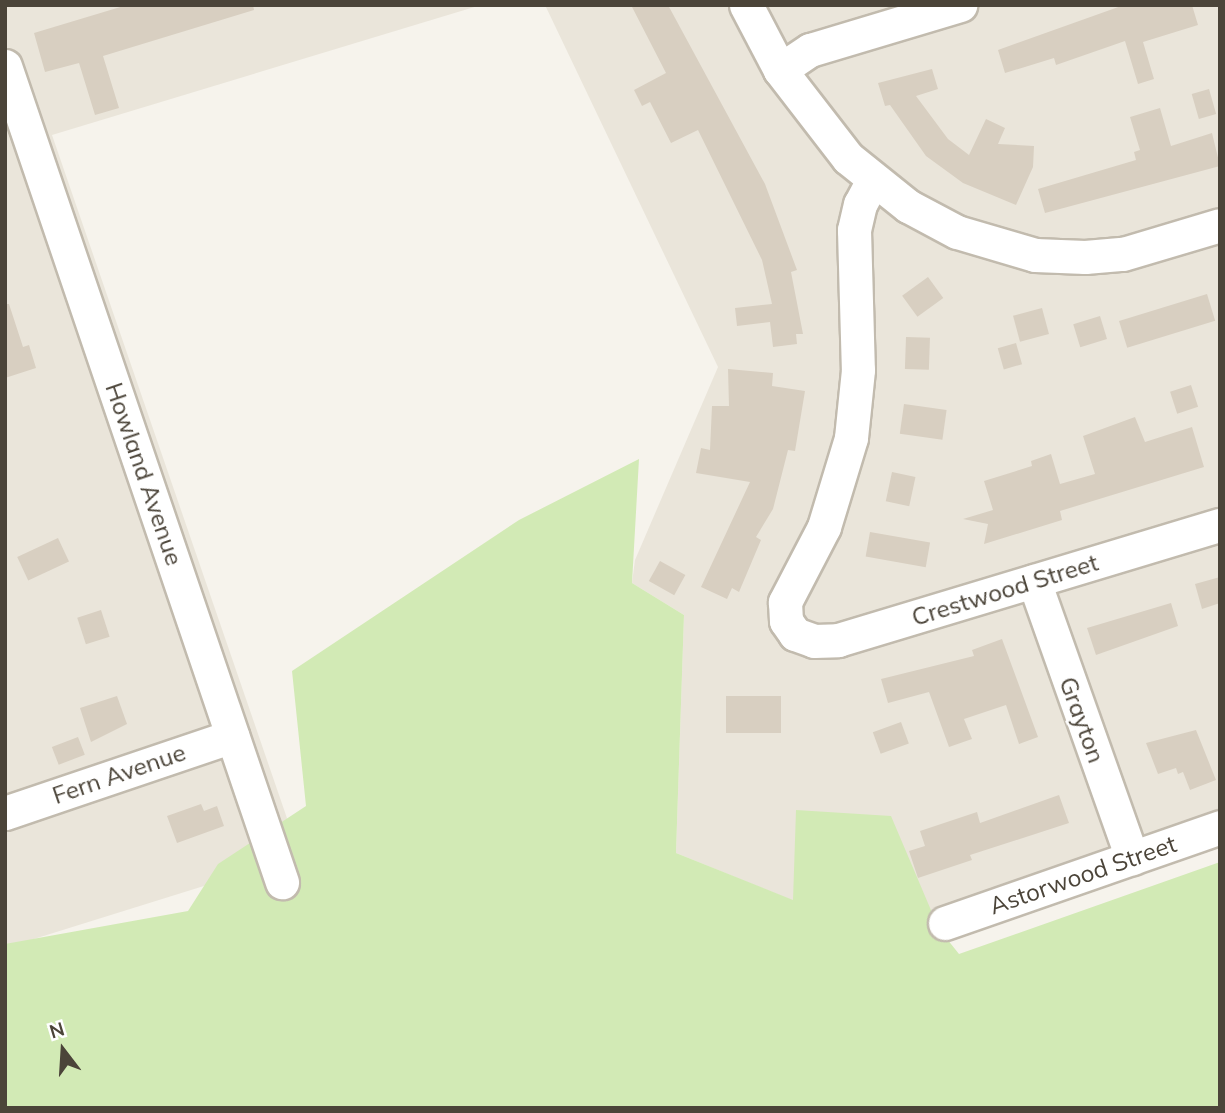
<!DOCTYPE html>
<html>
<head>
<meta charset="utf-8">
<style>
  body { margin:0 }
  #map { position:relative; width:1225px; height:1113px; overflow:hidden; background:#f6f3ec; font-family:Mulish,sans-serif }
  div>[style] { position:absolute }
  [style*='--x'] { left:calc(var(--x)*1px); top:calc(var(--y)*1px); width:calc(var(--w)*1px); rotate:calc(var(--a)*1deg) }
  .residential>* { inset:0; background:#eae5da }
  .green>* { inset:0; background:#d2eab5 }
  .building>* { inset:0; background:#d8cfc1; transform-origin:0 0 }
  .roads { filter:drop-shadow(2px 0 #c2bbae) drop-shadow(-2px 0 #c2bbae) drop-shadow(0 2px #c2bbae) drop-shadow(0 -2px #c2bbae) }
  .minor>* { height:33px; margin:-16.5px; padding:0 16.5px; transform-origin:16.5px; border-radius:16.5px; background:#fff }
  span { translate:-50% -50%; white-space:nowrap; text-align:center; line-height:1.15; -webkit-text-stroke:5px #fff; paint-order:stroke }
  .street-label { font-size:24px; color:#4b4439 }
  .frame { position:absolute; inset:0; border:7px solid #4b4439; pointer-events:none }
  .north { position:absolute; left:28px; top:1015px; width:70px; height:70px; -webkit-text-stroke:5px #fff; paint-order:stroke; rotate:343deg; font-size:19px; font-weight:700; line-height:28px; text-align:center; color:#4b4439 }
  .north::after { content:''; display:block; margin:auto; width:24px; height:32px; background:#4b4439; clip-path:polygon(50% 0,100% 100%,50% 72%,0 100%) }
</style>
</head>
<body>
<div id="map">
  <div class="residential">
    <div style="clip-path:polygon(5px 5px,481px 5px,52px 135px,300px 856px,5px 948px)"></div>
    <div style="clip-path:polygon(545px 5px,1220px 5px,1220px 846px,939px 929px,794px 901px,676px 853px,684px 615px,632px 583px,635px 560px,718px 367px)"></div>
  </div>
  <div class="green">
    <div style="clip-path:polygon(639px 459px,632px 583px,684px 615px,676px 853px,793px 900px,796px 810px,891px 816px,939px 929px,959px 954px,1220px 862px,1220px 1108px,5px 1108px,5px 944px,188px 911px,218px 864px,306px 806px,292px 671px,519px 520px)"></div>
  </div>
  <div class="building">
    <div style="clip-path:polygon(127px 5px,253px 5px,254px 10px,103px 56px,119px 108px,95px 115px,79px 63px,45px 72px,34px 33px)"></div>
    <div style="clip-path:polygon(631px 5px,668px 5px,765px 184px,797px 270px,791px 272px,803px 334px,796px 334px,797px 344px,773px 347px,770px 322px,737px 326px,735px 308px,772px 304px,762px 260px,698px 130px,671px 143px,650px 102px,642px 106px,634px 90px,666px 73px)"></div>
    <div style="clip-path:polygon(1124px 5px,1192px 5px,1198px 25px,1143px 42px,1154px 79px,1138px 84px,1125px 41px,1056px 65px,1054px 58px,1005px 73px,998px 50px)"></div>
    <div style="clip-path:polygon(932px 69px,938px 89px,916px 96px,948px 139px,969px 155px,986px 119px,1005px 128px,998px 144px,1034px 146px,1033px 167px,1016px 205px,963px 183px,926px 156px,890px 105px,885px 106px,878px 83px)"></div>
    <div style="left:1209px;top:89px;width:26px;height:18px;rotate:74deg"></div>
    <div style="clip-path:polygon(1160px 108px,1171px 146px,1212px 133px,1220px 166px,1045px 213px,1038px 189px,1136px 160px,1134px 152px,1140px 150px,1130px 117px)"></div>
    <div style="left:928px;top:277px;width:26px;height:32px;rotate:54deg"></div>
    <div style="left:1207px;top:294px;width:28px;height:92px;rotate:73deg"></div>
    <div style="clip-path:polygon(5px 304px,9px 304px,23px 347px,29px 345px,36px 368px,5px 378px)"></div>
    <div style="left:1042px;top:308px;width:27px;height:30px;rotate:75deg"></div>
    <div style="left:1100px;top:316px;width:24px;height:28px;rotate:73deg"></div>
    <div style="left:906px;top:337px;width:24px;height:32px;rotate:2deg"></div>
    <div style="left:1016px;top:343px;width:22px;height:19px;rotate:74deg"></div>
    <div style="clip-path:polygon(728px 369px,773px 373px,772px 386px,805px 391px,795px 451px,788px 450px,773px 509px,756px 537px,761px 540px,739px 592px,732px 588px,727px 599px,701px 587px,750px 482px,696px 473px,701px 448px,710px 450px,712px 406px,729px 406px)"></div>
    <div style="left:1191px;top:385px;width:23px;height:22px;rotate:72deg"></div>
    <div style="left:904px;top:404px;width:43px;height:30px;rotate:8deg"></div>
    <div style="clip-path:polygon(1135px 417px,1145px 442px,1192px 427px,1204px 467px,1060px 511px,1062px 520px,984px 544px,988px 524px,963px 519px,993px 510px,984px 481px,1032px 466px,1031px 461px,1051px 454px,1060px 484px,1095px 474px,1083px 436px)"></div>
    <div style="left:892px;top:472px;width:24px;height:30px;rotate:12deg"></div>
    <div style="left:870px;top:532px;width:61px;height:25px;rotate:10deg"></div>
    <div style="left:58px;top:538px;width:26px;height:45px;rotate:65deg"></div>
    <div style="left:660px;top:561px;width:29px;height:23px;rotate:29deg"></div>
    <div style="clip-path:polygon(1220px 577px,1220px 603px,1202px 609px,1195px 584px)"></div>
    <div style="clip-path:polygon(1171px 603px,1178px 626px,1096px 655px,1087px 628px)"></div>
    <div style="left:101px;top:610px;width:28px;height:25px;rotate:72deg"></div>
    <div style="clip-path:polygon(1002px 639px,1038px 737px,1019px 744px,1006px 705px,964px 719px,972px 739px,949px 747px,929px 692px,888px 703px,881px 679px,974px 656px,972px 650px)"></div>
    <div style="clip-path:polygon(117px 696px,127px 724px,91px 742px,80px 708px)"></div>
    <div style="left:726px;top:696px;width:55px;height:37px"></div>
    <div style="left:901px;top:722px;width:23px;height:30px;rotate:70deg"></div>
    <div style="clip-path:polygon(1196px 730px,1216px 780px,1190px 790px,1183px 772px,1178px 774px,1176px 768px,1158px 774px,1146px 743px)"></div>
    <div style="left:78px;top:737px;width:19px;height:28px;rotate:69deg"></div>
    <div style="clip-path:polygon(1059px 795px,1069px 823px,970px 855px,972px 860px,918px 878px,909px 851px,925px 846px,920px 831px,977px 812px,980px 823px)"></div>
    <div style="clip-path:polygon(201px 804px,204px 811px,217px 806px,224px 826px,177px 843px,167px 816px)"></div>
  </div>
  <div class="roads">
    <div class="minor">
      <div style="--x:746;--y:5;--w:73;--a:62.4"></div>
      <div style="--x:780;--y:70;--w:111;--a:52.3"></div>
      <div style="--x:848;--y:158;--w:77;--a:38.7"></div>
      <div style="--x:908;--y:206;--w:55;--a:28"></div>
      <div style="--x:957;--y:232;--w:81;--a:16.4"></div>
      <div style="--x:1035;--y:255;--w:50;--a:2.3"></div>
      <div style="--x:1085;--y:257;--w:38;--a:-5"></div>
      <div style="--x:1123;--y:254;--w:101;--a:-16.6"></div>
      <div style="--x:5;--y:66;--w:862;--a:71.25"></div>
      <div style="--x:780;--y:70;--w:36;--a:-34"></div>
      <div style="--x:810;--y:50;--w:157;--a:-16.7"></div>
      <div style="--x:873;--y:180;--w:27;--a:118"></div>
      <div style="--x:860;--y:204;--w:27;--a:103"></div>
      <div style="--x:854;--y:230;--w:140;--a:88.4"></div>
      <div style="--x:858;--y:370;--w:68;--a:95.9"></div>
      <div style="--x:851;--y:438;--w:93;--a:106.9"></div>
      <div style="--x:824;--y:527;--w:85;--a:117.5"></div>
      <div style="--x:785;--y:602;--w:19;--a:87"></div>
      <div style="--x:786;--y:621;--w:16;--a:55"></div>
      <div style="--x:795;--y:634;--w:20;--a:20"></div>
      <div style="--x:814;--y:641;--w:24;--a:-2"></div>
      <div style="--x:838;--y:640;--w:399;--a:-16.8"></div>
      <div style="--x:1034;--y:581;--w:294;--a:70.5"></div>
      <div style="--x:5;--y:813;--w:240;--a:-18.7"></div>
      <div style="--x:945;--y:923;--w:291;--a:-19.2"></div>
    </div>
  </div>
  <div class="street-label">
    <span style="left:144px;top:474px;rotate:71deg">Howland Avenue</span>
    <span style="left:1005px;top:590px;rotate:-17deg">Crestwood Street</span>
    <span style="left:1082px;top:720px;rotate:70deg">Grayton</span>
    <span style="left:119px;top:774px;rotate:-19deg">Fern Avenue</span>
    <span style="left:1083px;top:875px;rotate:-19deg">Astorwood Street</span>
  </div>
  <div class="frame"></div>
  <div class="north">N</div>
</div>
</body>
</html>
